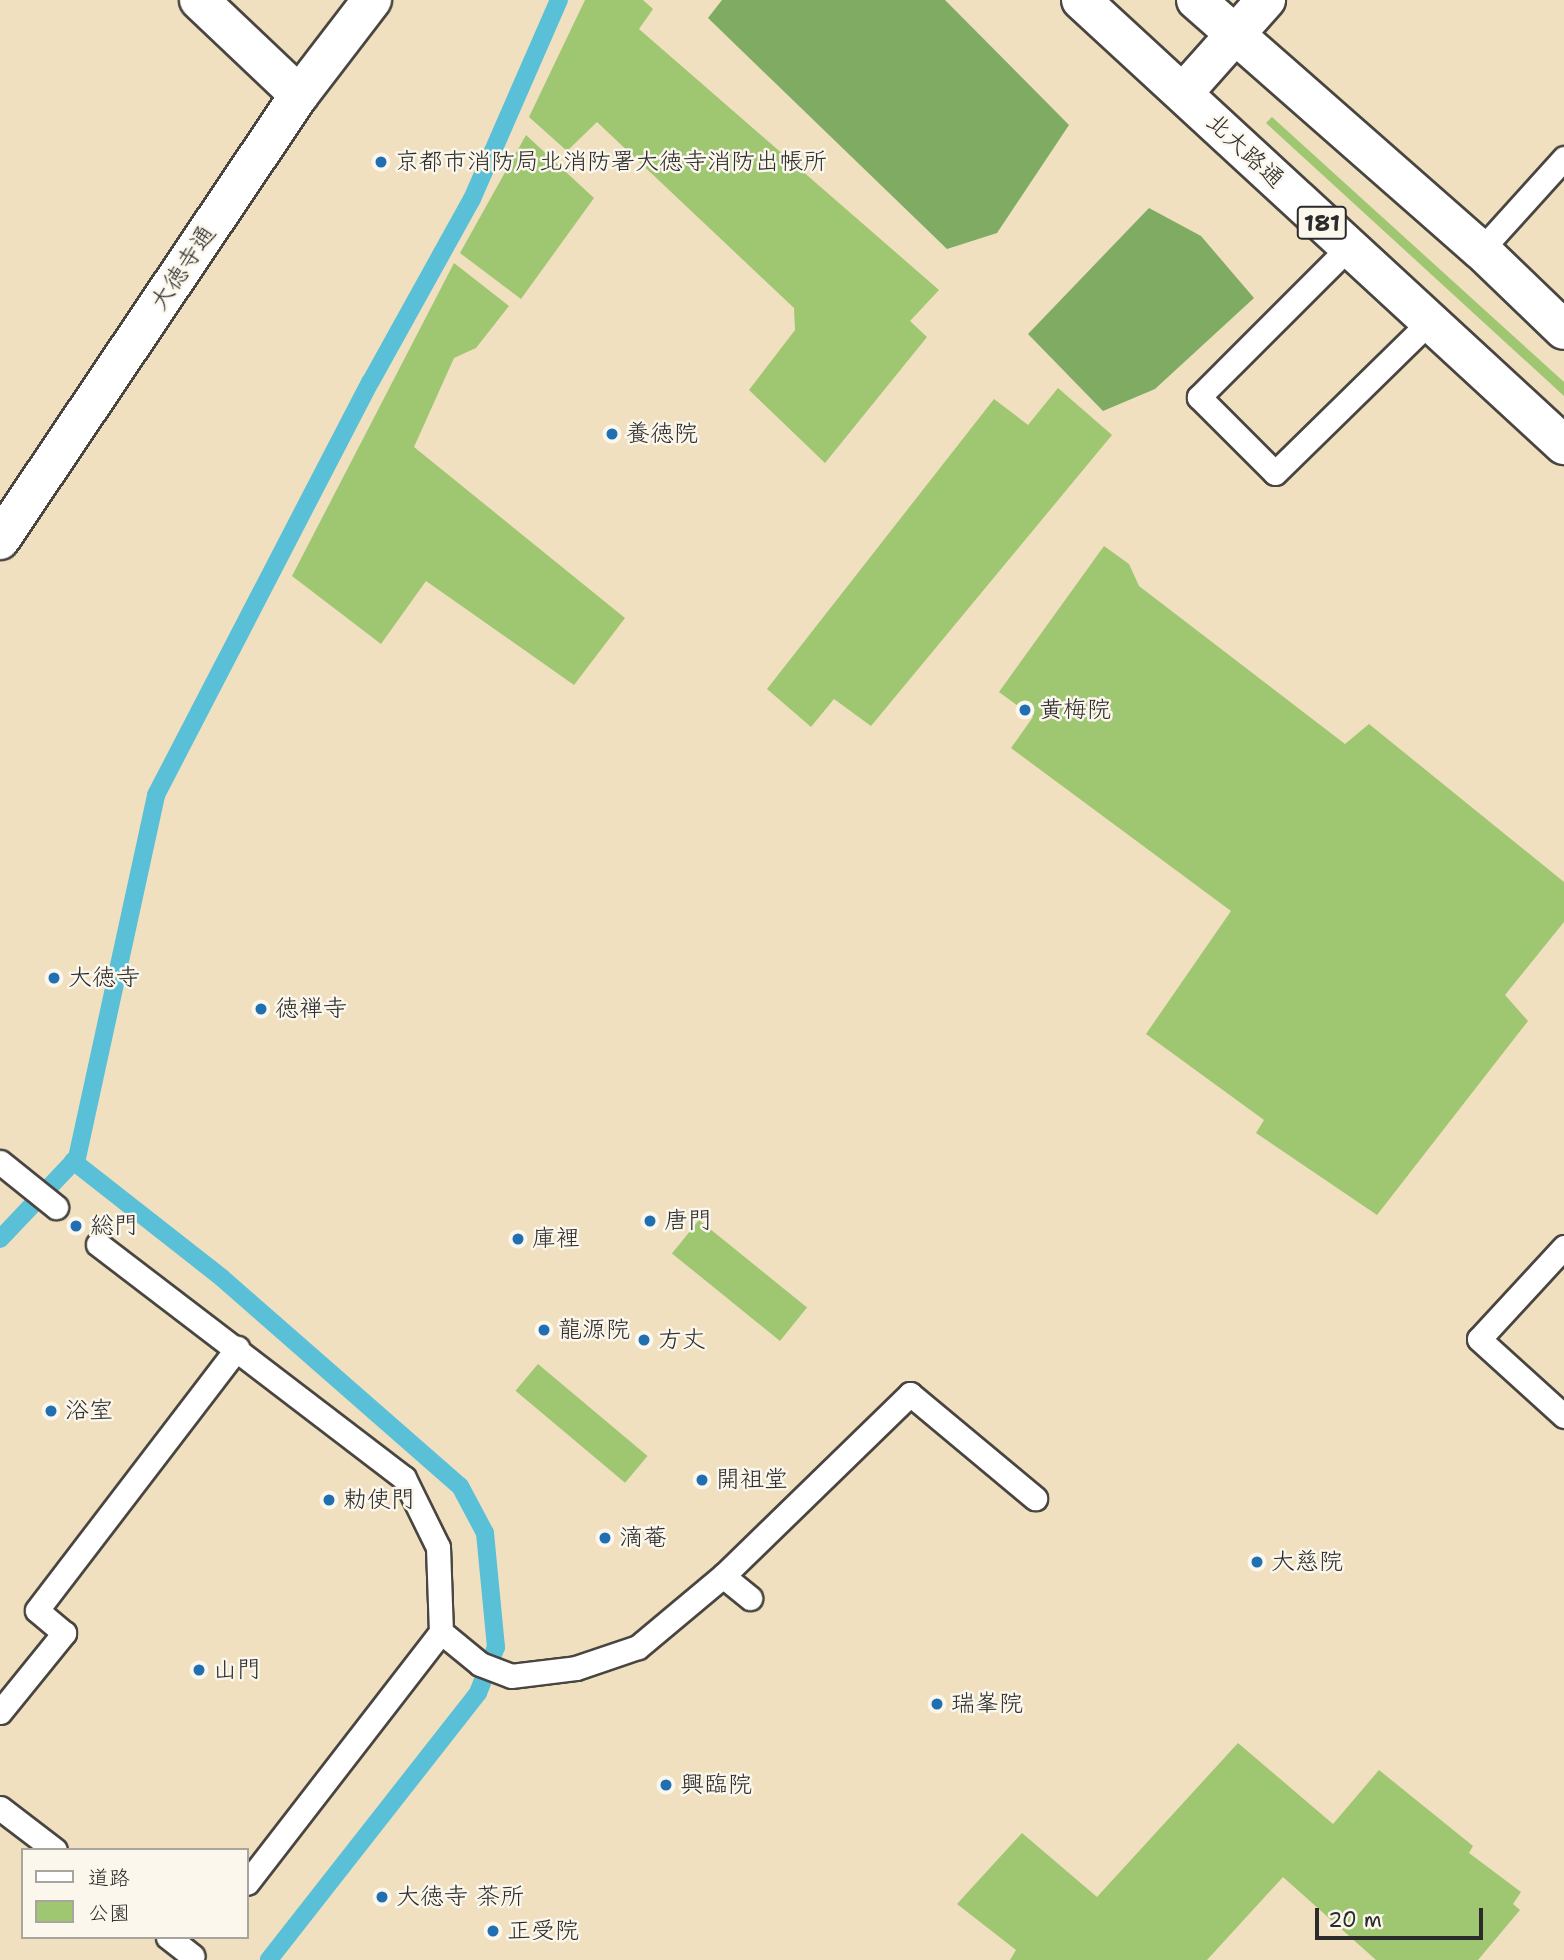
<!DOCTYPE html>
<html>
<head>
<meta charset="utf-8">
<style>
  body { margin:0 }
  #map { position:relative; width:1564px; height:1960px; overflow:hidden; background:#f0e0c0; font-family:"Shantell Sans","Klee One",sans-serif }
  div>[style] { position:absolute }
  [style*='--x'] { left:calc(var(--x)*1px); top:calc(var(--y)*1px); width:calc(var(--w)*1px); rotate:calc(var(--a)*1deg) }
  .green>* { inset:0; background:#9fc671; transform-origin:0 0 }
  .forest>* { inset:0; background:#7fab63 }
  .stream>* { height:18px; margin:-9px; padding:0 9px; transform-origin:9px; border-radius:9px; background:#59c0d7 }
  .roads { filter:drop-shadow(2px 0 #494641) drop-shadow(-2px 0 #494641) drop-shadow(0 2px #494641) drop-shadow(0 -2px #494641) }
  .lane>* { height:23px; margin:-11.5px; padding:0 11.5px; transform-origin:11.5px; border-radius:11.5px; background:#fff }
  .street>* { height:38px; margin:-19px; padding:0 19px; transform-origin:19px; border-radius:19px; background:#fff }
  .secondary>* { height:38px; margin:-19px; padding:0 19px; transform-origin:19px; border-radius:19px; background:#fff }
  .primary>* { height:38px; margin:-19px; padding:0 19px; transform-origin:19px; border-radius:19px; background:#fff }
  .dots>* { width:19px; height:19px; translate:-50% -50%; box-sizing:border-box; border:4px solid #fbf7ec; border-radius:50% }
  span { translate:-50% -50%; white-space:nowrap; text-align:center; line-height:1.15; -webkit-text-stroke:5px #fbf7ec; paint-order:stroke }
  .shield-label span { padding:2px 5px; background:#fbf7ec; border:2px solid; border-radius:5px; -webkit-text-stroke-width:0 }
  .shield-label { font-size:23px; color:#2b2b2b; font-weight:700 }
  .street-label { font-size:24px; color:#2b2b2b }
  .poi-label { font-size:24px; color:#2b2b2b }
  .left { translate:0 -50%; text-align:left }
  .legend { position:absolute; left:21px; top:1848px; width:228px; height:91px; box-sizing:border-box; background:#fbf7ec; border:2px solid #a8a59f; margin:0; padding:9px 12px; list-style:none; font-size:21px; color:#2b2b2b }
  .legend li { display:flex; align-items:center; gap:14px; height:35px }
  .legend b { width:35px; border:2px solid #a8a59f }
  .scale { position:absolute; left:1315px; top:1908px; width:168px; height:32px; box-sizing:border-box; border:4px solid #2b2b2b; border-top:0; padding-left:9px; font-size:21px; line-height:24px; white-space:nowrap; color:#2b2b2b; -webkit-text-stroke:5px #fbf7ec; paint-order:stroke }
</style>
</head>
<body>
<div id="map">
  <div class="green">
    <div style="clip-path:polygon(585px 0,643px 0,653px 9px,639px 29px,939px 290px,910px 321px,927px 337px,825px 463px,749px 390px,795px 330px,794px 308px,597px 122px,567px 151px,529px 117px)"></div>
    <div style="clip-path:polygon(1272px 117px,1564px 382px,1564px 396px,1266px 123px)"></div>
    <div style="clip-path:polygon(526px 135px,594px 198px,521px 299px,460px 253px)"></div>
    <div style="clip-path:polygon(454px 263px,509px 306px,476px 348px,454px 358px,414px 447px,625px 618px,574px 685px,426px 581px,381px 644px,292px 576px)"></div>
    <div style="clip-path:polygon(1058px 388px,1112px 435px,871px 726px,834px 699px,811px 727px,767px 689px,994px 399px,1028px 425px)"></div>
    <div style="clip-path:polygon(1104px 546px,1129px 564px,1139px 586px,1345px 744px,1369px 724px,1564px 882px,1564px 922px,1505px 995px,1528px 1021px,1377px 1215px,1256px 1133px,1264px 1120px,1146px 1034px,1231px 911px,1011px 748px,1033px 717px,999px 692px)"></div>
    <div style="left:699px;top:1220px;width:139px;height:43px;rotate:39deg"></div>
    <div style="left:538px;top:1364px;width:143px;height:35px;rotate:40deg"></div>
    <div style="clip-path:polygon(1238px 1743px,1333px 1824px,1379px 1770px,1473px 1846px,1469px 1853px,1521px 1892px,1513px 1904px,1520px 1910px,1478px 1960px,1376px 1960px,1283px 1877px,1207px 1960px,1010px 1960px,1016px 1950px,957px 1904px,1022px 1833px,1097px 1897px)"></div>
  </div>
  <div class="forest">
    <div style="clip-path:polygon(722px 0,945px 0,1069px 125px,997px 233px,947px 249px,708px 18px)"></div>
    <div style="clip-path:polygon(1149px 208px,1201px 236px,1254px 298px,1155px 389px,1103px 411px,1028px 334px)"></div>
  </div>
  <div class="stream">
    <div style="--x:73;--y:1161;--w:189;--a:38.1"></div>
    <div style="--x:222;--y:1278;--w:316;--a:41.2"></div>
    <div style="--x:460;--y:1486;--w:53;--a:62"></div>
    <div style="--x:485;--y:1533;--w:115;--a:84.5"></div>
    <div style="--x:496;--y:1647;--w:49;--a:111.4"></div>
    <div style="--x:478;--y:1693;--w:339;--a:128.1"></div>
    <div style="--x:0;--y:1239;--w:112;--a:-46.5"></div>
    <div style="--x:77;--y:1158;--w:371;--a:-77.7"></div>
    <div style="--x:156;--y:795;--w:466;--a:-62.6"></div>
    <div style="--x:371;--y:381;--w:208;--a:-61"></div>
    <div style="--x:472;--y:199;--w:217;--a:-66.4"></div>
  </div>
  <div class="roads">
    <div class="lane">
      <div style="--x:1348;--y:248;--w:211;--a:135"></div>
      <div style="--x:1199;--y:397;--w:107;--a:45"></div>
      <div style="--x:1275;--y:473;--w:214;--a:-44.4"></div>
      <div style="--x:1481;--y:250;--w:124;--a:-47.9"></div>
      <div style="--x:0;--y:1162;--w:72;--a:38.8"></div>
      <div style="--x:98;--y:1244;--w:385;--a:37.4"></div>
      <div style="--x:404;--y:1478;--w:77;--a:63.8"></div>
      <div style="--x:438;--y:1547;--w:85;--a:88"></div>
      <div style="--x:441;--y:1632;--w:317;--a:127.7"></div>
      <div style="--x:1564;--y:1247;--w:125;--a:132.7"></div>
      <div style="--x:1479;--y:1339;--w:115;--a:42.2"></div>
      <div style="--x:723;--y:1576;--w:35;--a:39"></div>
      <div style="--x:441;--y:1632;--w:50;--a:39.4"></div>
      <div style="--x:480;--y:1664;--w:33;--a:21"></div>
      <div style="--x:511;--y:1676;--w:65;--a:-7"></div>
      <div style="--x:576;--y:1668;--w:65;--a:-18.7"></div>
      <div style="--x:638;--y:1647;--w:111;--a:-39.9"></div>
      <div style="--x:723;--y:1576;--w:261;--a:-44.2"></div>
      <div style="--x:910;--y:1394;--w:163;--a:39.8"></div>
      <div style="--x:0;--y:1712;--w:102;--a:-51"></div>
      <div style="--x:64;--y:1633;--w:35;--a:-140"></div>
      <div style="--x:37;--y:1610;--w:330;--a:-52.6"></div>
      <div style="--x:0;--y:1808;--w:69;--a:37.4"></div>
      <div style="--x:168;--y:1937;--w:31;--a:38"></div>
    </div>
    <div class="street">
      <div style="--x:199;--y:0;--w:138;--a:43.5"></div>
      <div style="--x:1183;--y:93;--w:125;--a:-48.3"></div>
    </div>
    <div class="secondary">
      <div style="--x:0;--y:540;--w:536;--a:-56.1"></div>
      <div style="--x:299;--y:95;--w:120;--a:-52.5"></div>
    </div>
    <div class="primary">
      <div style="--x:1081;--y:0;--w:657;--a:42.66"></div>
      <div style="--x:1196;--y:0;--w:379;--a:41.3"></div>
      <div style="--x:1481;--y:250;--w:115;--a:43.9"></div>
    </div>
  </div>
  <div class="dots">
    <div style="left:381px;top:162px;background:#1f6fb2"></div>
    <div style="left:612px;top:434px;background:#1f6fb2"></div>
    <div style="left:1025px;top:710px;background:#1f6fb2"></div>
    <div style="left:54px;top:978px;background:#1f6fb2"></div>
    <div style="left:261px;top:1009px;background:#1f6fb2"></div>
    <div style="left:650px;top:1221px;background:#1f6fb2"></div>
    <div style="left:76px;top:1226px;background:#1f6fb2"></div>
    <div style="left:518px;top:1239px;background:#1f6fb2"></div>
    <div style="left:544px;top:1330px;background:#1f6fb2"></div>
    <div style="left:644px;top:1340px;background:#1f6fb2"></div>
    <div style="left:51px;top:1411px;background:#1f6fb2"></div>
    <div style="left:702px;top:1480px;background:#1f6fb2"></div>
    <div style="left:329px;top:1500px;background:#1f6fb2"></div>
    <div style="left:605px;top:1538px;background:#1f6fb2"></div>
    <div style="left:1257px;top:1562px;background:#1f6fb2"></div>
    <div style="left:199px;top:1670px;background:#1f6fb2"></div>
    <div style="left:937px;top:1704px;background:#1f6fb2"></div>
    <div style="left:666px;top:1785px;background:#1f6fb2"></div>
    <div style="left:382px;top:1897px;background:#1f6fb2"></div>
    <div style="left:493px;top:1931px;background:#1f6fb2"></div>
  </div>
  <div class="shield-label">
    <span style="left:1322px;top:223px">181</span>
  </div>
  <div class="street-label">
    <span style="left:1245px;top:151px;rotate:43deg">北大路通</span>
    <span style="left:183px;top:268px;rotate:-56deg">大徳寺通</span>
  </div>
  <div class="poi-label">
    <span class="left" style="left:395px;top:162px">京都市消防局北消防署大徳寺消防出帳所</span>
    <span class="left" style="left:626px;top:434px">養徳院</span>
    <span class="left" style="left:1039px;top:710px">黄梅院</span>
    <span class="left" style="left:68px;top:978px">大徳寺</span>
    <span class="left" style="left:275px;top:1009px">徳禅寺</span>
    <span class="left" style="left:664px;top:1221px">唐門</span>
    <span class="left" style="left:90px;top:1226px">総門</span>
    <span class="left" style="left:532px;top:1239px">庫裡</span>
    <span class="left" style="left:558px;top:1330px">龍源院</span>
    <span class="left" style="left:658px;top:1340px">方丈</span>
    <span class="left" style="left:65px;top:1411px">浴室</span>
    <span class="left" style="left:716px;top:1480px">開祖堂</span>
    <span class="left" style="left:343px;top:1500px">勅使門</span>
    <span class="left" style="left:619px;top:1538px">滴菴</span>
    <span class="left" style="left:1271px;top:1562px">大慈院</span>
    <span class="left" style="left:213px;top:1670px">山門</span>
    <span class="left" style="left:951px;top:1704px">瑞峯院</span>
    <span class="left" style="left:680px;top:1785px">興臨院</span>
    <span class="left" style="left:396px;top:1897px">大徳寺 茶所</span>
    <span class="left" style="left:507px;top:1931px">正受院</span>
  </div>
  <ul class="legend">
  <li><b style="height:9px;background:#fff"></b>道路</li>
  <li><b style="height:19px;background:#9fc671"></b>公園</li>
  </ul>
  <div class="scale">20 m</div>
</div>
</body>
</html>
